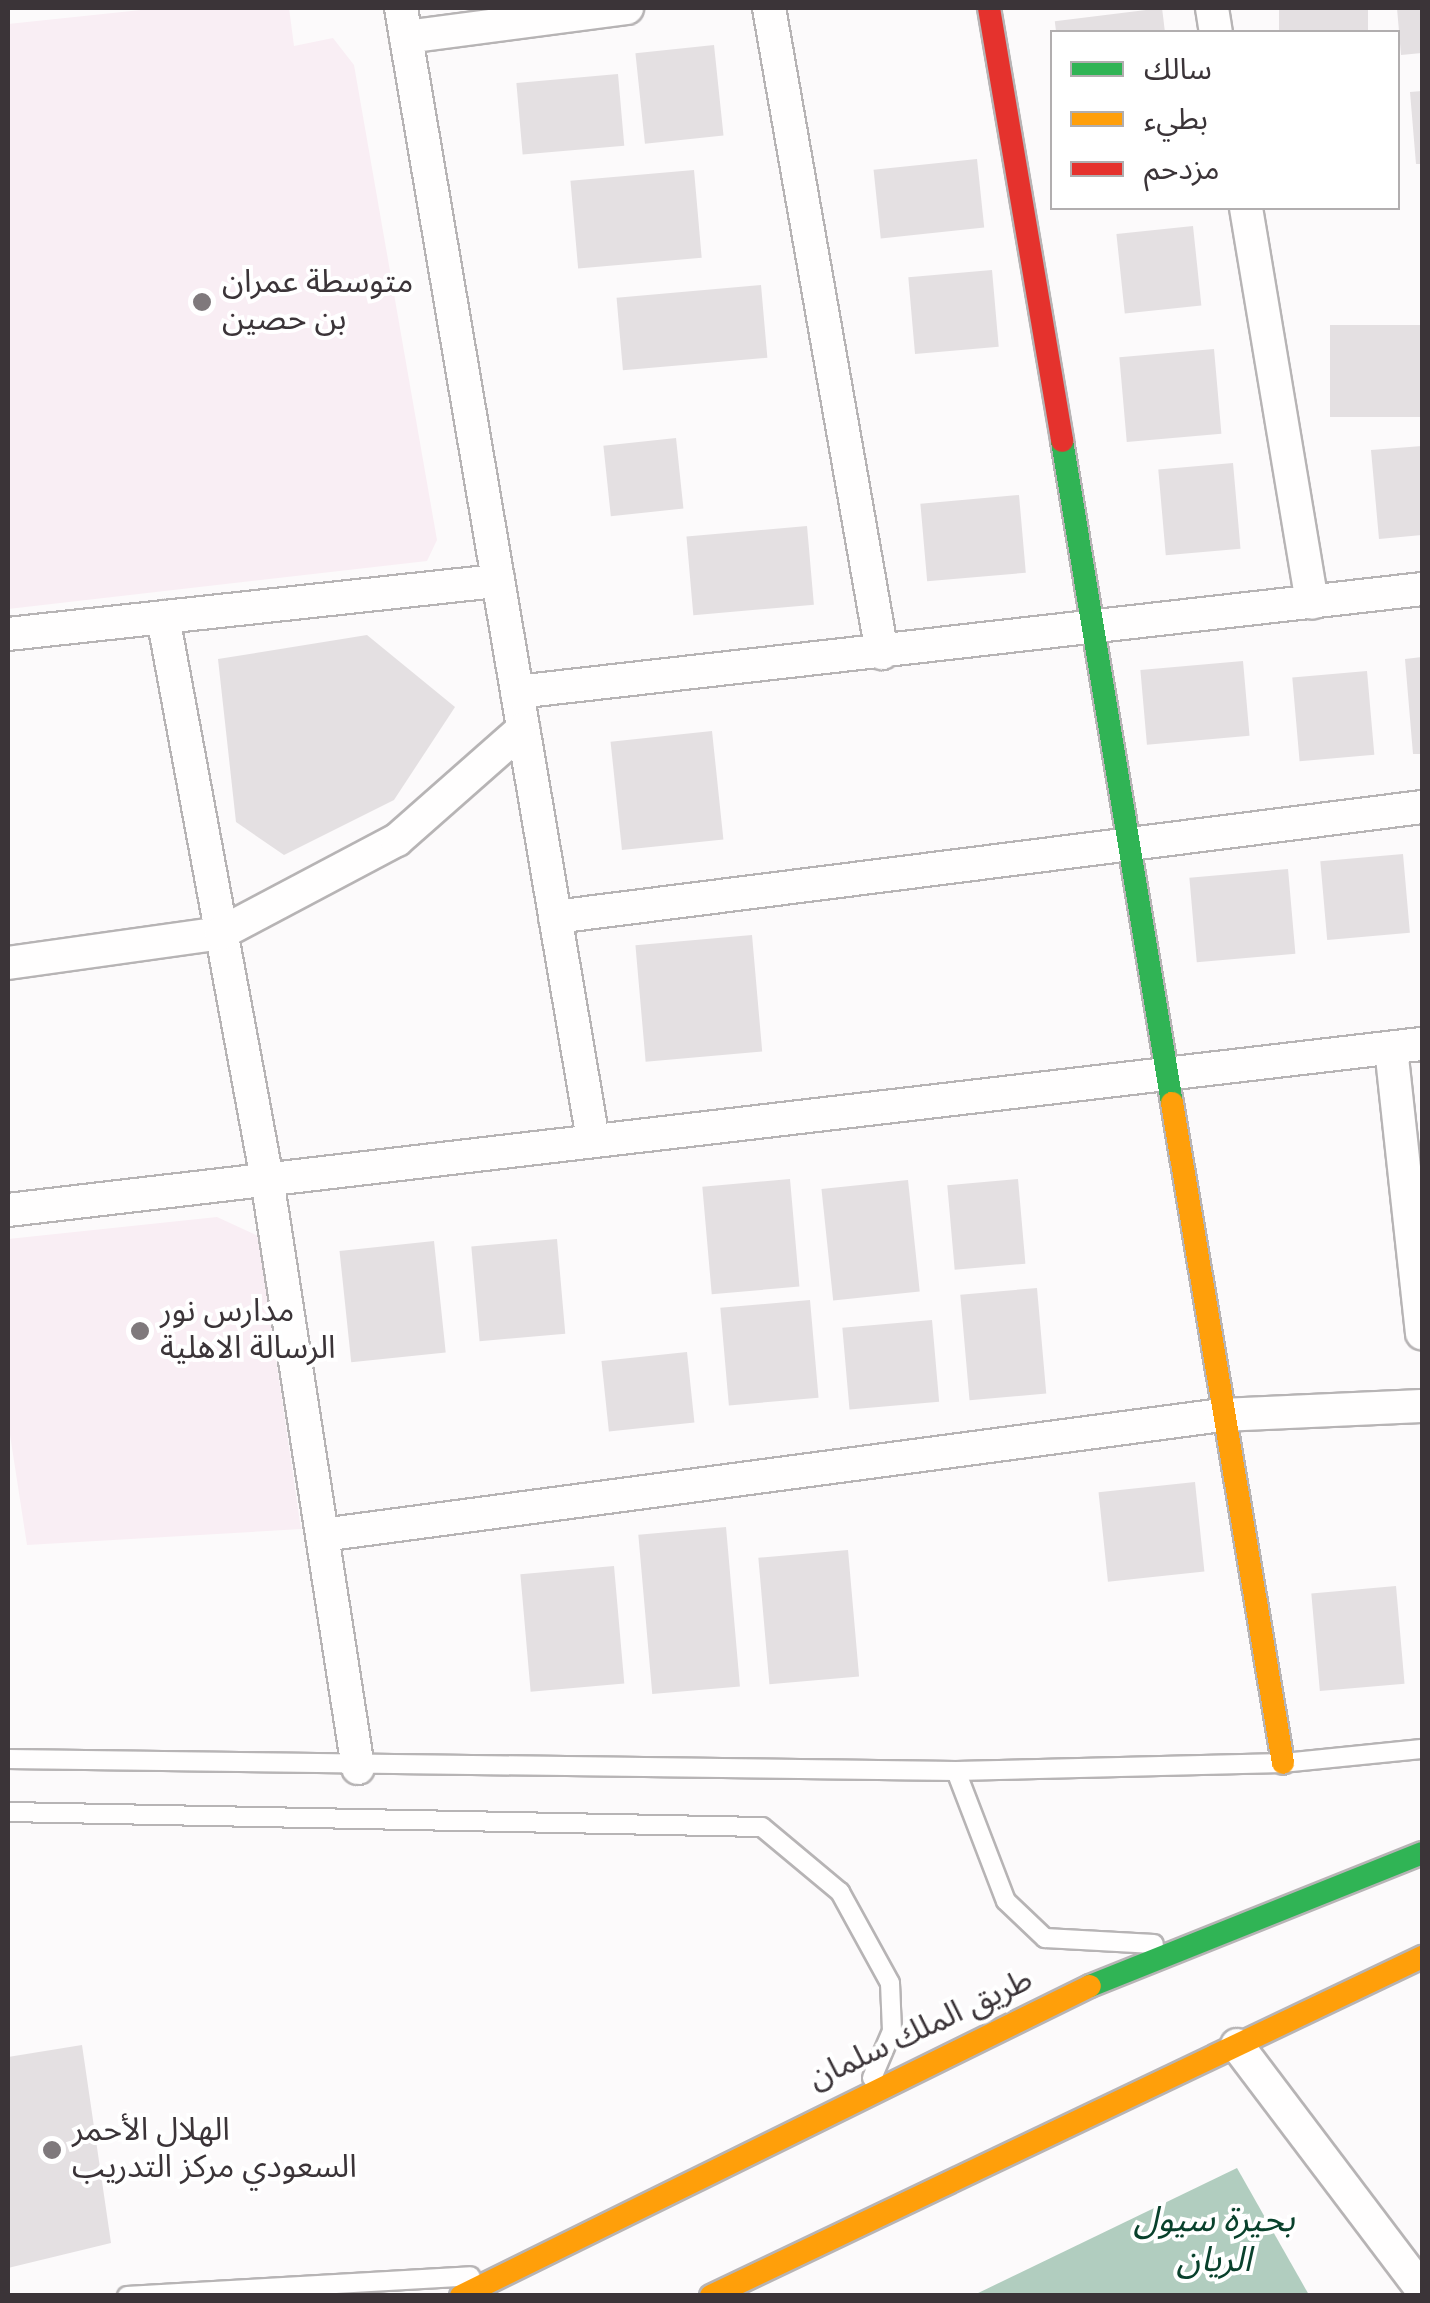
<!DOCTYPE html>
<html>
<head>
<meta charset="utf-8">
<style>
  body { margin:0 }
  #map { position:relative; width:1430px; height:2303px; overflow:hidden; background:#fcfafb; font-family:Spectral,"Noto Sans Arabic",serif }
  div>[style] { position:absolute }
  [style*='--x'] { left:calc(var(--x)*1px); top:calc(var(--y)*1px); width:calc(var(--w)*1px); rotate:calc(var(--a)*1deg) }
  .built>* { inset:0; background:#f9eef4 }
  .water>* { inset:0; background:#b1cdbf }
  .building>* { inset:0; background:#e4e0e2; transform-origin:0 0 }
  .roads { filter:drop-shadow(2px 0 #b7b4b5) drop-shadow(-2px 0 #b7b4b5) drop-shadow(0 2px #b7b4b5) drop-shadow(0 -2px #b7b4b5) }
  .lane>* { height:18px; margin:-9px; padding:0 9px; transform-origin:9px; border-radius:9px; background:#fffefe }
  .street>* { height:32px; margin:-16px; padding:0 16px; transform-origin:16px; border-radius:16px; background:#fffefe }
  .fast>* { height:22px; margin:-11px; padding:0 11px; transform-origin:11px; border-radius:11px; background:#30b455 }
  .slow>* { height:22px; margin:-11px; padding:0 11px; transform-origin:11px; border-radius:11px; background:#ff9f0a }
  .jam>* { height:22px; margin:-11px; padding:0 11px; transform-origin:11px; border-radius:11px; background:#e5322d }
  .dots>* { width:28px; height:28px; translate:-50% -50%; box-sizing:border-box; border:5px solid #fff; border-radius:50% }
  span { translate:-50% -50%; white-space:nowrap; text-align:center; line-height:1.15; -webkit-text-stroke:8px #fff; paint-order:stroke }
  .poi-label { font-size:32px; color:#3b3438 }
  .left { translate:0 -50%; text-align:left }
  .street-label { font-size:32px; color:#3b3438 }
  .water-label { font-size:35px; color:#09412c; font-style:italic }
  .frame { position:absolute; inset:0; border:10px solid #3b3438; pointer-events:none }
  .legend { position:absolute; left:1050px; top:30px; width:350px; height:180px; box-sizing:border-box; background:#fff; border:2px solid #b1aeaf; margin:0; padding:12px 18px; list-style:none; font-size:30px; color:#3b3438 }
  .legend li { display:flex; align-items:center; gap:20px; height:50px }
  .legend b { width:50px; border:2px solid #b1aeaf }
</style>
</head>
<body>
<div id="map">
  <div class="built">
    <div style="clip-path:polygon(160px 8px,289px 8px,294px 46px,333px 38px,354px 65px,437px 540px,427px 561px,8px 609px,8px 24px)"></div>
    <div style="clip-path:polygon(217px 1217px,258px 1236px,301px 1529px,27px 1545px,8px 1422px,8px 1239px)"></div>
  </div>
  <div class="water">
    <div style="clip-path:polygon(1237px 2168px,1309px 2295px,974px 2295px)"></div>
  </div>
  <div class="building">
    <div style="left:1162px;top:8px;width:24px;height:108px;rotate:83deg"></div>
    <div style="left:1279px;top:8px;width:89px;height:24px"></div>
    <div style="clip-path:polygon(1397px 8px,1422px 8px,1422px 53px,1401px 55px)"></div>
    <div style="left:714px;top:45px;width:91px;height:79px;rotate:84deg"></div>
    <div style="left:618px;top:74px;width:72px;height:102px;rotate:85deg"></div>
    <div style="clip-path:polygon(1422px 91px,1422px 164px,1416px 164px,1410px 92px)"></div>
    <div style="left:977px;top:159px;width:69px;height:104px;rotate:84deg"></div>
    <div style="left:694px;top:170px;width:88px;height:124px;rotate:85deg"></div>
    <div style="left:1193px;top:226px;width:80px;height:77px;rotate:84deg"></div>
    <div style="left:992px;top:270px;width:77px;height:84px;rotate:85deg"></div>
    <div style="left:761px;top:285px;width:73px;height:145px;rotate:85deg"></div>
    <div style="left:1422px;top:325px;width:92px;height:92px;rotate:90deg"></div>
    <div style="left:1214px;top:349px;width:85px;height:95px;rotate:85deg"></div>
    <div style="left:676px;top:438px;width:71px;height:73px;rotate:84deg"></div>
    <div style="clip-path:polygon(1422px 446px,1422px 535px,1379px 539px,1371px 450px)"></div>
    <div style="left:1233px;top:463px;width:86px;height:75px;rotate:85deg"></div>
    <div style="left:1019px;top:495px;width:78px;height:99px;rotate:85deg"></div>
    <div style="left:807px;top:526px;width:79px;height:121px;rotate:85deg"></div>
    <div style="clip-path:polygon(367px 635px,455px 707px,394px 800px,284px 855px,236px 822px,218px 659px)"></div>
    <div style="clip-path:polygon(1422px 657px,1422px 754px,1413px 754px,1405px 659px)"></div>
    <div style="left:1243px;top:661px;width:75px;height:103px;rotate:85deg"></div>
    <div style="left:1367px;top:671px;width:84px;height:75px;rotate:85deg"></div>
    <div style="left:712px;top:731px;width:109px;height:102px;rotate:84deg"></div>
    <div style="left:1403px;top:854px;width:79px;height:83px;rotate:85deg"></div>
    <div style="left:1288px;top:869px;width:85px;height:99px;rotate:85deg"></div>
    <div style="left:752px;top:935px;width:117px;height:117px;rotate:85deg"></div>
    <div style="left:790px;top:1179px;width:108px;height:88px;rotate:85deg"></div>
    <div style="left:1018px;top:1179px;width:85px;height:71px;rotate:85deg"></div>
    <div style="left:908px;top:1180px;width:112px;height:87px;rotate:84deg"></div>
    <div style="left:557px;top:1239px;width:95px;height:86px;rotate:85deg"></div>
    <div style="left:434px;top:1241px;width:112px;height:95px;rotate:84deg"></div>
    <div style="left:1037px;top:1288px;width:106px;height:77px;rotate:85deg"></div>
    <div style="left:810px;top:1300px;width:98px;height:90px;rotate:85deg"></div>
    <div style="left:932px;top:1320px;width:82px;height:90px;rotate:85deg"></div>
    <div style="left:687px;top:1352px;width:71px;height:86px;rotate:84deg"></div>
    <div style="left:1195px;top:1482px;width:90px;height:97px;rotate:84deg"></div>
    <div style="left:726px;top:1527px;width:160px;height:88px;rotate:85deg"></div>
    <div style="left:848px;top:1550px;width:127px;height:90px;rotate:85deg"></div>
    <div style="left:614px;top:1566px;width:118px;height:94px;rotate:85deg"></div>
    <div style="left:1396px;top:1586px;width:98px;height:85px;rotate:85deg"></div>
    <div style="clip-path:polygon(82px 2045px,111px 2243px,8px 2268px,8px 2057px)"></div>
  </div>
  <div class="roads">
    <div class="lane">
      <div style="--x:8;--y:1759;--w:948;--a:0.73"></div>
      <div style="--x:956;--y:1771;--w:327;--a:-1.4"></div>
      <div style="--x:1283;--y:1763;--w:140;--a:-5.8"></div>
      <div style="--x:956;--y:1771;--w:139;--a:69"></div>
      <div style="--x:1006;--y:1901;--w:54;--a:43.5"></div>
      <div style="--x:1045;--y:1938;--w:109;--a:3.2"></div>
      <div style="--x:8;--y:1812;--w:754;--a:1.14"></div>
      <div style="--x:762;--y:1827;--w:102;--a:39.8"></div>
      <div style="--x:840;--y:1892;--w:104;--a:61.2"></div>
      <div style="--x:890;--y:1983;--w:48;--a:87.6"></div>
      <div style="--x:892;--y:2031;--w:51;--a:113.1"></div>
      <div style="--x:127;--y:2296;--w:344;--a:-3.3"></div>
    </div>
    <div class="street">
      <div style="--x:401;--y:8;--w:1148;--a:80.37"></div>
      <div style="--x:769;--y:8;--w:655;--a:80.06"></div>
      <div style="--x:1212;--y:8;--w:24;--a:81"></div>
      <div style="--x:406;--y:37;--w:223;--a:-7.5"></div>
      <div style="--x:1246;--y:208;--w:400;--a:80.5"></div>
      <div style="--x:163;--y:617;--w:572;--a:79.52"></div>
      <div style="--x:267;--y:1179;--w:596;--a:81.22"></div>
      <div style="--x:8;--y:634;--w:493;--a:-6.2"></div>
      <div style="--x:517;--y:692;--w:911;--a:-6.49"></div>
      <div style="--x:555;--y:917;--w:874;--a:-7.23"></div>
      <div style="--x:8;--y:963;--w:215;--a:-8"></div>
      <div style="--x:221;--y:933;--w:199;--a:-27.9"></div>
      <div style="--x:397;--y:840;--w:168;--a:-41.4"></div>
      <div style="--x:1391;--y:1048;--w:287;--a:83.8"></div>
      <div style="--x:8;--y:1210;--w:1424;--a:-6.7"></div>
      <div style="--x:322;--y:1535;--w:907;--a:-7.6"></div>
      <div style="--x:1221;--y:1415;--w:201;--a:-2.6"></div>
      <div style="--x:1237;--y:2045;--w:307;--a:52.9"></div>
    </div>
    <div class="fast">
      <div style="--x:1062;--y:441;--w:671;--a:80.57"></div>
      <div style="--x:1090;--y:1986;--w:358;--a:-21.8"></div>
    </div>
    <div class="slow">
      <div style="--x:1172;--y:1103;--w:669;--a:80.45"></div>
      <div style="--x:461;--y:2296;--w:701;--a:-26.24"></div>
      <div style="--x:711;--y:2296;--w:788;--a:-25.49"></div>
    </div>
    <div class="jam">
      <div style="--x:989;--y:8;--w:439;--a:80.4"></div>
    </div>
  </div>
  <div class="dots">
    <div style="left:202px;top:302px;background:#7f797c"></div>
    <div style="left:140px;top:1331px;background:#7f797c"></div>
    <div style="left:52px;top:2150px;background:#7f797c"></div>
  </div>
  <div class="poi-label">
    <span class="left" style="left:222px;top:302px">متوسطة عمران<br>بن حصين</span>
    <span class="left" style="left:160px;top:1331px">مدارس نور<br>الرسالة الاهلية</span>
    <span class="left" style="left:72px;top:2150px">الهلال الأحمر<br>السعودي مركز التدريب</span>
  </div>
  <div class="street-label">
    <span style="left:921px;top:2030px;rotate:-25deg">طريق الملك سلمان</span>
  </div>
  <div class="water-label">
    <span style="left:1214px;top:2241px">بحيرة سيول<br>الريان</span>
  </div>
  <div class="frame"></div>
  <ul class="legend">
  <li><b style="height:12px;background:#30b455"></b>سالك</li>
  <li><b style="height:12px;background:#ff9f0a"></b>بطيء</li>
  <li><b style="height:12px;background:#e5322d"></b>مزدحم</li>
  </ul>
</div>
</body>
</html>
